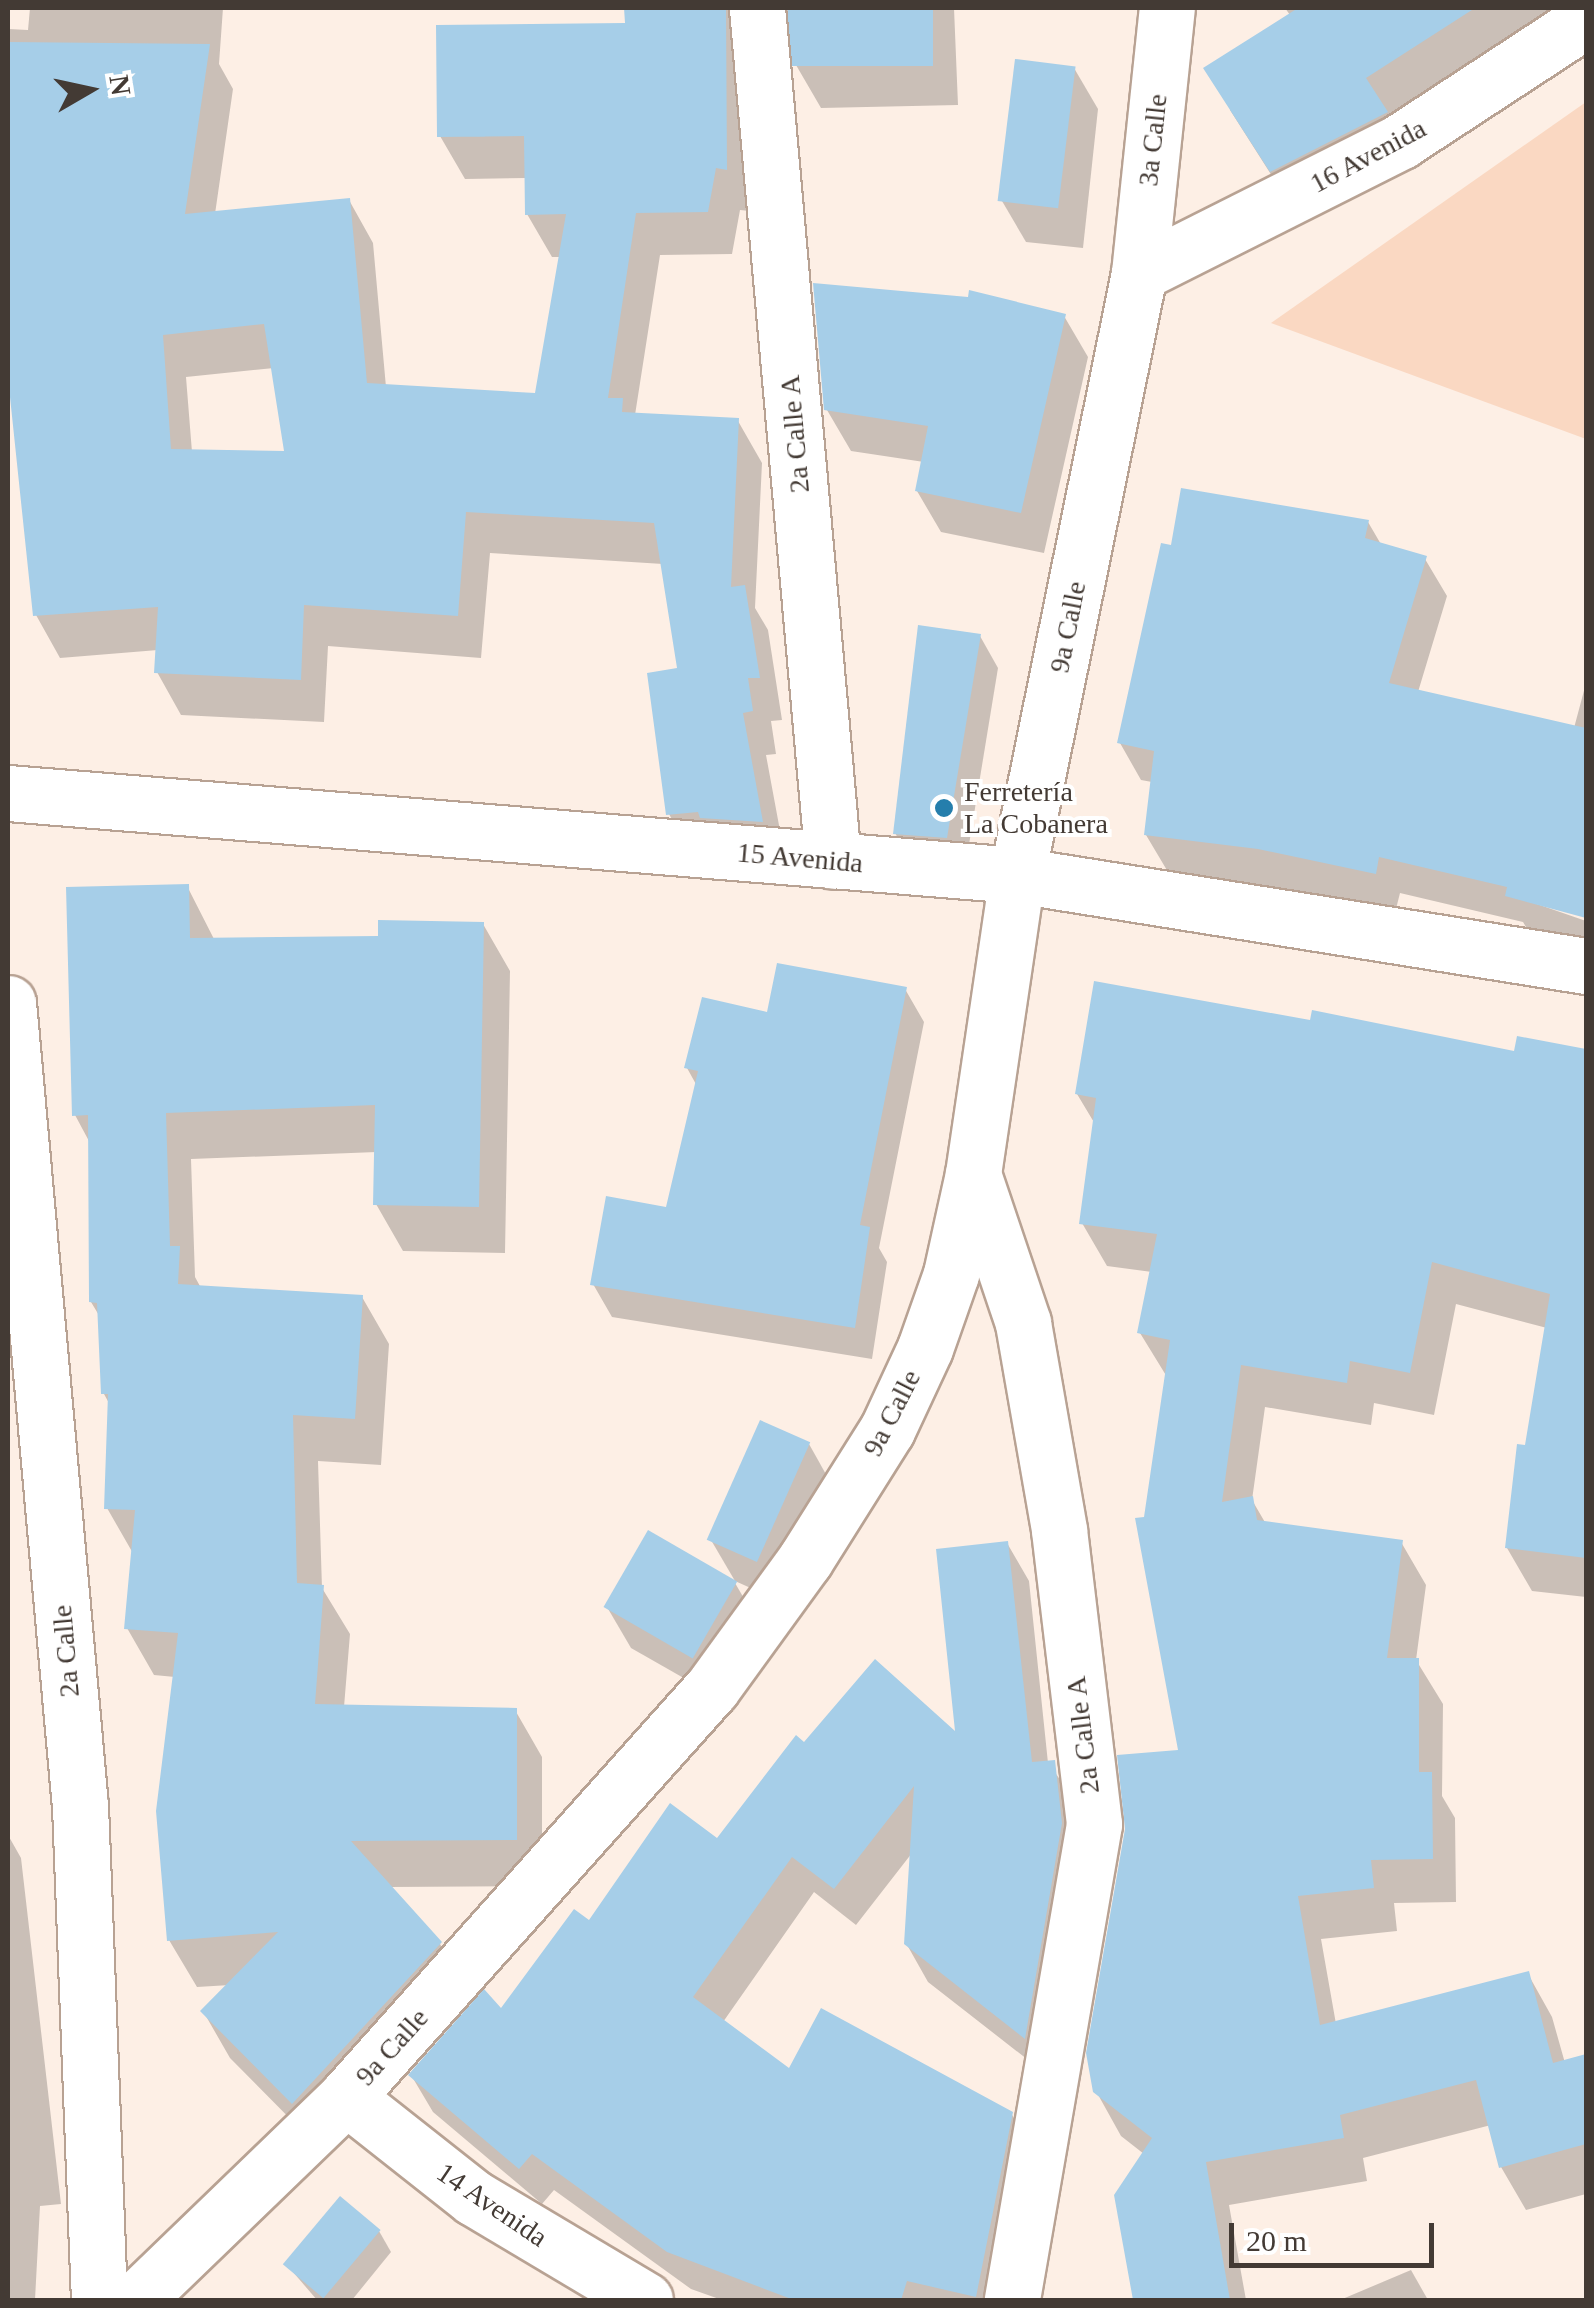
<!DOCTYPE html>
<html>
<head>
<meta charset="utf-8">
<style>
  body { margin:0 }
  #map { position:relative; width:1594px; height:2308px; overflow:hidden; background:#fdefe5; font-family:Georgia,serif }
  div>[style] { position:absolute }
  [style*='--x'] { left:calc(var(--x)*1px); top:calc(var(--y)*1px); width:calc(var(--w)*1px); rotate:calc(var(--a)*1deg) }
  .green>* { inset:0; background:#fad8c2 }
  .shadow>* { inset:0; background:#0003 }
  .building>* { inset:0; background:#a6cee8; transform-origin:0 0 }
  .roads { filter:drop-shadow(2px 0 #b8a293) drop-shadow(-2px 0 #b8a293) drop-shadow(0 2px #b8a293) drop-shadow(0 -2px #b8a293) }
  .street>* { height:55px; margin:-27.5px; padding:0 27.5px; transform-origin:27.5px; border-radius:27.5px; background:#fff }
  .dots>* { width:28px; height:28px; translate:-50% -50%; box-sizing:border-box; border:5px solid #fff; border-radius:50% }
  span { translate:-50% -50%; white-space:nowrap; text-align:center; line-height:1.15; -webkit-text-stroke:8px #fff; paint-order:stroke }
  .street-label { font-size:28px; color:#433a34 }
  .poi-label { font-size:28px; color:#433a34 }
  .left { translate:0 -50%; text-align:left }
  .frame { position:absolute; inset:0; border:10px solid #433a34; pointer-events:none }
  .north { position:absolute; left:40px; top:40px; width:100px; height:100px; -webkit-text-stroke:8px #fff; paint-order:stroke; rotate:81deg; font-size:28px; font-weight:700; line-height:40px; text-align:center; color:#433a34 }
  .north::after { content:''; display:block; margin:auto; width:35px; height:45px; background:#433a34; clip-path:polygon(50% 0,100% 100%,50% 72%,0 100%) }
  .scale { position:absolute; left:1229px; top:2223px; width:205px; height:45px; box-sizing:border-box; border:5px solid #433a34; border-top:0; padding-left:12px; font-size:30px; line-height:35px; white-space:nowrap; color:#433a34; -webkit-text-stroke:8px #fff; paint-order:stroke }
</style>
</head>
<body>
<div id="map">
  <div class="green">
    <div style="clip-path:polygon(1586px 102px,1586px 439px,1271px 323px)"></div>
  </div>
  <div class="shadow">
    <div style="clip-path:polygon(evenodd,30px 8px,223px 8px,219px 64px,233px 89px,215px 214px,349px 200px,373px 243px,386px 387px,537px 396px,561px 257px,552px 257px,527px 214px,527px 178px,465px 179px,440px 136px,628px 25px,627px 8px,954px 8px,958px 105px,821px 108px,796px 65px,790px 23px,781px 19px,750px 211px,740px 210px,732px 254px,660px 255px,635px 415px,738px 421px,762px 463px,755px 608px,768px 630px,782px 720px,771px 721px,776px 754px,766px 755px,786px 863px,693px 857px,669px 814px,680px 671px,663px 564px,490px 553px,481px 658px,328px 646px,324px 722px,181px 715px,157px 672px,158px 650px,60px 658px,36px 615px,8px 335px,8px 29px,28px 30px,30px 8px,274px 368px,287px 453px,192px 452px,186px 377px,274px 368px)"></div>
    <div style="clip-path:polygon(1285px 8px,1586px 8px,1295px 212px,1230px 110px,1290px 15px)"></div>
    <div style="clip-path:polygon(1074px 68px,1098px 109px,1083px 248px,1026px 242px,1002px 201px)"></div>
    <div style="clip-path:polygon(1064px 316px,1088px 357px,1044px 553px,941px 532px,917px 491px,924px 462px,851px 451px,827px 410px)"></div>
    <div style="clip-path:polygon(1368px 522px,1382px 546px,1425px 559px,1447px 596px,1418px 692px,1574px 728px,1586px 683px,1586px 915px,1511px 895px,1586px 921px,1586px 948px,1529px 932px,1523px 922px,1400px 893px,1396px 909px,1168px 872px,1146px 835px,1152px 782px,1141px 780px,1120px 743px,1173px 548px)"></div>
    <div style="clip-path:polygon(980px 636px,998px 668px,965px 869px,914px 865px,895px 833px)"></div>
    <div style="clip-path:polygon(187px 886px,215px 941px,380px 938px,483px 924px,510px 971px,505px 1253px,403px 1251px,376px 1204px,377px 1152px,191px 1159px,195px 1277px,201px 1288px,362px 1297px,389px 1344px,381px 1465px,318px 1461px,322px 1588px,350px 1634px,344px 1707px,515px 1710px,542px 1757px,542px 1886px,389px 1887px,440px 1944px,467px 1991px,320px 2149px,230px 2058px,203px 2011px,230px 1985px,197px 1987px,169px 1940px,175px 1677px,154px 1675px,127px 1628px,134px 1555px,107px 1508px,110px 1405px,104px 1394px,100px 1317px,91px 1302px,90px 1143px,75px 1115px)"></div>
    <div style="clip-path:polygon(905px 989px,924px 1022px,879px 1248px,887px 1262px,872px 1359px,612px 1317px,593px 1284px,668px 1210px,697px 1086px,687px 1068px,769px 1015px)"></div>
    <div style="clip-path:polygon(1312px 1023px,1516px 1054px,1519px 1039px,1586px 1052px,1586px 1597px,1532px 1591px,1507px 1548px,1547px 1328px,1456px 1304px,1434px 1415px,1374px 1403px,1371px 1425px,1265px 1407px,1252px 1500px,1266px 1524px,1401px 1542px,1426px 1585px,1416px 1660px,1443px 1704px,1442px 1796px,1455px 1818px,1456px 1902px,1394px 1903px,1397px 1931px,1321px 1939px,1336px 2024px,1528px 1974px,1552px 2017px,1565px 2063px,1586px 2058px,1586px 2194px,1526px 2210px,1501px 2167px,1491px 2125px,1363px 2158px,1367px 2181px,1229px 2205px,1246px 2300px,1135px 2300px,1117px 2195px,1144px 2154px,1121px 2136px,1096px 2091px,1181px 1752px,1146px 1519px,1167px 1377px,1140px 1333px,1152px 1272px,1107px 1266px,1082px 1223px,1095px 1124px,1077px 1094px)"></div>
    <div style="clip-path:polygon(809px 1444px,832px 1485px,782px 1602px,735px 1581px,711px 1540px)"></div>
    <div style="clip-path:polygon(1007px 1543px,1029px 1581px,1048px 1763px,1075px 1800px,1046px 2074px,928px 1982px,906px 1943px,912px 1853px,856px 1925px,814px 1892px,723px 2022px,790px 2071px,1011px 2113px,1033px 2151px,1002px 2300px,722px 2300px,691px 2289px,554px 2190px,542px 2204px,433px 2112px,411px 2075px,502px 2012px,590px 1924px,718px 1841px,804px 1745px,958px 1738px)"></div>
    <div style="clip-path:polygon(735px 1583px,759px 1624px,717px 1697px,631px 1648px,607px 1607px)"></div>
    <div style="clip-path:polygon(8px 1835px,21px 1858px,61px 2204px,40px 2206px,35px 2300px,8px 2300px)"></div>
    <div style="clip-path:polygon(379px 2231px,391px 2252px,352px 2300px,317px 2300px,287px 2265px)"></div>
    <div style="clip-path:polygon(1411px 2270px,1428px 2300px,1340px 2300px)"></div>
  </div>
  <div class="building">
    <div style="clip-path:polygon(evenodd,624px 8px,726px 8px,727px 170px,716px 168px,708px 212px,636px 213px,608px 398px,623px 398px,622px 412px,739px 418px,731px 587px,745px 585px,760px 678px,748px 678px,753px 711px,743px 713px,763px 822px,700px 818px,698px 812px,666px 815px,647px 673px,677px 668px,654px 523px,466px 512px,458px 616px,304px 605px,301px 680px,154px 673px,158px 607px,33px 616px,8px 378px,8px 42px,210px 44px,185px 214px,350px 198px,367px 383px,535px 393px,566px 214px,525px 215px,524px 136px,437px 137px,436px 25px,625px 23px,624px 8px,264px 324px,284px 451px,171px 449px,163px 335px,264px 324px)"></div>
    <div style="left:788px;top:8px;width:145px;height:58px"></div>
    <div style="clip-path:polygon(1298px 8px,1475px 8px,1366px 78px,1388px 112px,1270px 172px,1203px 68px)"></div>
    <div style="left:1015px;top:59px;width:61px;height:143px;rotate:7deg"></div>
    <div style="clip-path:polygon(813px 283px,968px 297px,969px 290px,1066px 314px,1021px 513px,915px 491px,928px 426px,824px 410px)"></div>
    <div style="clip-path:polygon(1181px 488px,1369px 520px,1365px 538px,1427px 556px,1389px 683px,1586px 728px,1586px 918px,1505px 896px,1507px 887px,1379px 857px,1376px 874px,1258px 849px,1144px 835px,1154px 751px,1117px 743px,1161px 543px,1171px 545px)"></div>
    <div style="clip-path:polygon(918px 625px,981px 634px,947px 838px,893px 834px)"></div>
    <div style="clip-path:polygon(189px 884px,190px 938px,378px 936px,378px 920px,484px 922px,479px 1207px,373px 1205px,375px 1105px,166px 1113px,170px 1246px,180px 1246px,178px 1284px,363px 1295px,355px 1419px,293px 1415px,297px 1583px,324px 1585px,315px 1704px,517px 1708px,517px 1840px,351px 1841px,442px 1942px,292px 2104px,200px 2011px,278px 1932px,167px 1941px,156px 1811px,178px 1633px,124px 1629px,135px 1510px,104px 1509px,108px 1394px,101px 1394px,97px 1303px,89px 1302px,88px 1115px,72px 1116px,66px 887px)"></div>
    <div style="clip-path:polygon(777px 963px,907px 987px,860px 1225px,870px 1227px,855px 1328px,590px 1285px,606px 1196px,666px 1207px,698px 1071px,684px 1068px,702px 997px,767px 1012px)"></div>
    <div style="clip-path:polygon(1094px 981px,1310px 1020px,1312px 1010px,1514px 1051px,1517px 1036px,1586px 1049px,1586px 1558px,1505px 1548px,1517px 1444px,1525px 1445px,1550px 1294px,1432px 1262px,1410px 1373px,1350px 1361px,1347px 1383px,1241px 1365px,1222px 1502px,1253px 1496px,1257px 1520px,1403px 1540px,1387px 1658px,1419px 1658px,1419px 1772px,1432px 1772px,1433px 1859px,1371px 1860px,1374px 1888px,1298px 1896px,1320px 2025px,1529px 1971px,1553px 2063px,1586px 2054px,1586px 2144px,1499px 2168px,1476px 2080px,1340px 2115px,1344px 2138px,1206px 2162px,1230px 2300px,1133px 2300px,1114px 2195px,1152px 2138px,1093px 2092px,1086px 2053px,1125px 1829px,1117px 1755px,1178px 1750px,1135px 1518px,1144px 1517px,1170px 1340px,1137px 1333px,1157px 1234px,1079px 1224px,1096px 1098px,1075px 1094px)"></div>
    <div style="left:760px;top:1420px;width:55px;height:131px;rotate:24deg"></div>
    <div style="left:648px;top:1530px;width:103px;height:89px;rotate:30deg"></div>
    <div style="clip-path:polygon(1008px 1541px,1032px 1762px,1055px 1760px,1062px 1823px,1025px 2039px,904px 1944px,914px 1786px,834px 1889px,792px 1857px,693px 1997px,789px 2068px,821px 2008px,1013px 2112px,976px 2297px,907px 2281px,901px 2300px,794px 2300px,667px 2252px,532px 2154px,519px 2169px,408px 2075px,484px 1989px,501px 2008px,574px 1909px,589px 1920px,670px 1803px,717px 1838px,796px 1735px,804px 1742px,875px 1659px,955px 1731px,936px 1549px)"></div>
    <div style="left:340px;top:2196px;width:53px;height:89px;rotate:40deg"></div>
  </div>
  <div class="roads">
    <div class="street">
      <div style="--x:757;--y:8;--w:856;--a:84.91"></div>
      <div style="--x:1139;--y:273;--w:293;--a:-26.7"></div>
      <div style="--x:1401;--y:141;--w:221;--a:-33.2"></div>
      <div style="--x:8;--y:793;--w:1012;--a:4.65"></div>
      <div style="--x:1017;--y:875;--w:576;--a:9.09"></div>
      <div style="--x:8;--y:1003;--w:806;--a:84.88"></div>
      <div style="--x:80;--y:1806;--w:494;--a:87.8"></div>
      <div style="--x:973;--y:1174;--w:157;--a:71.4"></div>
      <div style="--x:1023;--y:1323;--w:210;--a:80.1"></div>
      <div style="--x:1059;--y:1530;--w:296;--a:83.2"></div>
      <div style="--x:1094;--y:1824;--w:483;--a:99.8"></div>
      <div style="--x:346;--y:2097;--w:163;--a:38.3"></div>
      <div style="--x:474;--y:2198;--w:199;--a:30.8"></div>
      <div style="--x:136;--y:2300;--w:292;--a:-44"></div>
      <div style="--x:346;--y:2097;--w:549;--a:-48.18"></div>
      <div style="--x:712;--y:1688;--w:158;--a:-54"></div>
      <div style="--x:805;--y:1560;--w:154;--a:-57.8"></div>
      <div style="--x:887;--y:1430;--w:90;--a:-65.1"></div>
      <div style="--x:925;--y:1348;--w:78;--a:-70.6"></div>
      <div style="--x:951;--y:1274;--w:102;--a:-77.6"></div>
      <div style="--x:973;--y:1174;--w:302;--a:-81.6"></div>
      <div style="--x:1017;--y:875;--w:614;--a:-78.54"></div>
      <div style="--x:1139;--y:273;--w:266;--a:-84"></div>
    </div>
  </div>
  <div class="dots">
    <div style="left:944px;top:808px;background:#257eac"></div>
  </div>
  <div class="street-label">
    <span style="left:1153px;top:140px;rotate:-84deg">3a Calle</span>
    <span style="left:1368px;top:156px;rotate:-28deg">16 Avenida</span>
    <span style="left:795px;top:434px;rotate:-95deg">2a Calle A</span>
    <span style="left:1068px;top:627px;rotate:-79deg">9a Calle</span>
    <span style="left:800px;top:858px;rotate:5deg">15 Avenida</span>
    <span style="left:892px;top:1413px;rotate:-63deg">9a Calle</span>
    <span style="left:66px;top:1651px;rotate:-95deg">2a Calle</span>
    <span style="left:1083px;top:1735px;rotate:-97deg">2a Calle A</span>
    <span style="left:392px;top:2047px;rotate:-48deg">9a Calle</span>
    <span style="left:492px;top:2205px;rotate:34deg">14 Avenida</span>
  </div>
  <div class="poi-label">
    <span class="left" style="left:964px;top:808px">Ferretería<br>La Cobanera</span>
  </div>
  <div class="frame"></div>
  <div class="north">N</div>
  <div class="scale">20 m</div>
</div>
</body>
</html>
